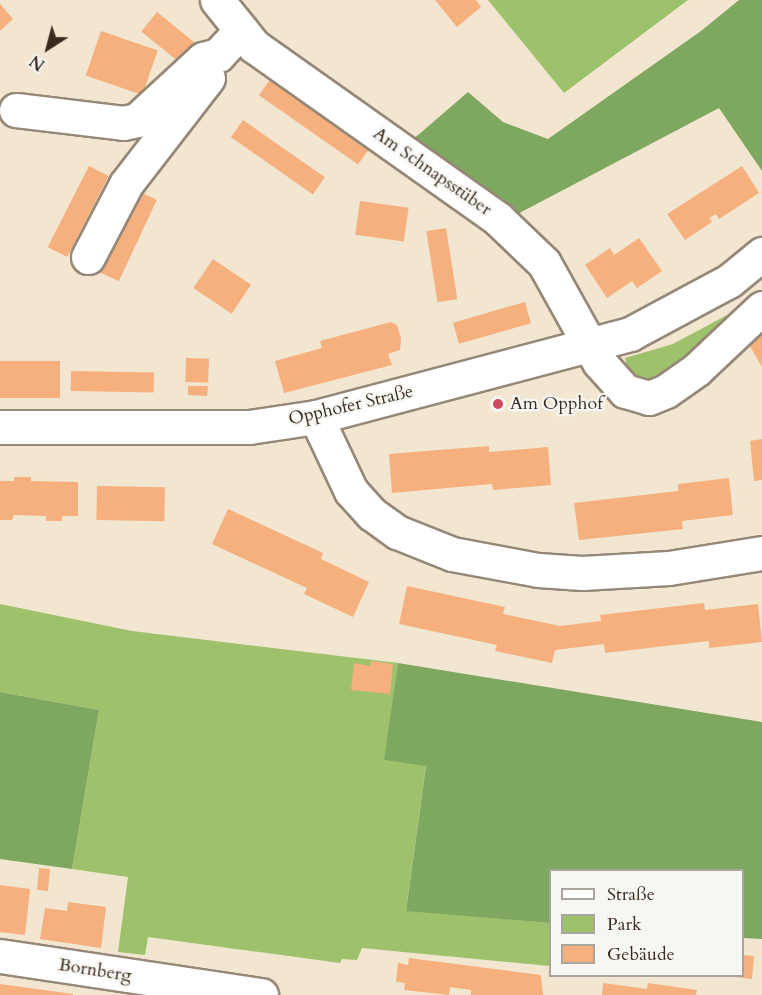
<!DOCTYPE html>
<html>
<head>
<meta charset="utf-8">
<style>
  body { margin:0 }
  #map { position:relative; width:762px; height:995px; overflow:hidden; background:#f2e6d1; font-family:Cardo,serif }
  div>[style] { position:absolute }
  [style*='--x'] { left:calc(var(--x)*1px); top:calc(var(--y)*1px); width:calc(var(--w)*1px); rotate:calc(var(--a)*1deg) }
  .green>* { inset:0; background:#9ec16b }
  .forest>* { inset:0; background:#7ea75f }
  .building>* { inset:0; background:#f5b07e; transform-origin:0 0 }
  .roads { filter:drop-shadow(2px 0 #968878) drop-shadow(-2px 0 #968878) drop-shadow(0 2px #968878) drop-shadow(0 -2px #968878) }
  .minor>* { height:33px; margin:-16.5px; padding:0 16.5px; transform-origin:16.5px; border-radius:16.5px; background:#fff }
  .dots>* { width:16px; height:16px; translate:-50% -50%; box-sizing:border-box; border:3px solid #f6f6f2; border-radius:50% }
  span { translate:-50% -50%; white-space:nowrap; text-align:center; line-height:1.15; -webkit-text-stroke:4.5px #f6f6f2; paint-order:stroke }
  .street-label { font-size:18px; color:#3b2a1e }
  .poi-label { font-size:18px; color:#3b2a1e }
  .left { translate:0 -50%; text-align:left }
  .legend { position:absolute; left:549px; top:869px; width:195px; height:108px; box-sizing:border-box; background:#f6f6f2; border:2px solid #aba49d; margin:0; padding:8px 10px; list-style:none; font-size:18px; color:#3b2a1e }
  .legend li { display:flex; align-items:center; gap:12px; height:30px }
  .legend b { width:30px; border:2px solid #aba49d }
  .north { position:absolute; left:18px; top:18px; width:60px; height:60px; -webkit-text-stroke:4px #f6f6f2; paint-order:stroke; rotate:216deg; font-size:16px; font-weight:700; line-height:24px; text-align:center; color:#3b2a1e }
  .north::after { content:''; display:block; margin:auto; width:21px; height:27px; background:#3b2a1e; clip-path:polygon(50% 0,100% 100%,50% 72%,0 100%) }
</style>
</head>
<body>
<div id="map">
  <div class="green">
    <div style="clip-path:polygon(488px 0,688px 0,564px 93px)"></div>
    <div style="clip-path:polygon(731px 313px,668px 374px,646px 384px,628px 373px,625px 358px,673px 344px)"></div>
    <div style="clip-path:polygon(0 604px,132px 631px,398px 663px,385px 760px,426px 765px,406px 910px,550px 923px,550px 966px,362px 948px,357px 960px,342px 959px,340px 963px,148px 937px,145px 955px,118px 952px,128px 877px,72px 869px,99px 710px,0 692px)"></div>
  </div>
  <div class="forest">
    <div style="clip-path:polygon(739px 0,762px 0,762px 171px,719px 108px,510px 218px,410px 142px,468px 92px,503px 122px,548px 139px,701px 31px)"></div>
    <div style="clip-path:polygon(398px 663px,762px 722px,762px 939px,743px 938px,742px 870px,550px 870px,550px 923px,406px 911px,426px 766px,384px 760px)"></div>
    <div style="clip-path:polygon(0 692px,99px 710px,72px 869px,0 859px)"></div>
  </div>
  <div class="building">
    <div style="clip-path:polygon(435px 0,476px 0,481px 7px,457px 27px)"></div>
    <div style="clip-path:polygon(0 4px,13px 19px,0 31px)"></div>
    <div style="left:157px;top:12px;width:56px;height:25px;rotate:39deg"></div>
    <div style="left:101px;top:31px;width:60px;height:47px;rotate:19deg"></div>
    <div style="left:271px;top:78px;width:121px;height:21px;rotate:35deg"></div>
    <div style="left:243px;top:120px;width:100px;height:21px;rotate:35deg"></div>
    <div style="left:89px;top:166px;width:22px;height:91px;rotate:27deg"></div>
    <div style="clip-path:polygon(742px 166px,759px 193px,719px 219px,716px 214px,709px 218px,712px 222px,685px 240px,667px 214px)"></div>
    <div style="left:136px;top:190px;width:23px;height:90px;rotate:25deg"></div>
    <div style="left:360px;top:201px;width:49px;height:34px;rotate:8deg"></div>
    <div style="left:446px;top:228px;width:72px;height:20px;rotate:81deg"></div>
    <div style="clip-path:polygon(639px 238px,662px 271px,637px 288px,632px 281px,607px 298px,585px 265px,610px 248px,614px 255px)"></div>
    <div style="left:213px;top:259px;width:46px;height:35px;rotate:34deg"></div>
    <div style="left:525px;top:302px;width:22px;height:75px;rotate:74deg"></div>
    <div style="clip-path:polygon(391px 322px,397px 325px,401px 338px,400px 350px,388px 354px,392px 365px,284px 393px,275px 361px,322px 348px,320px 341px)"></div>
    <div style="clip-path:polygon(762px 330px,762px 367px,746px 339px)"></div>
    <div style="left:186px;top:358px;width:23px;height:24px;rotate:2deg"></div>
    <div style="left:0;top:361px;width:60px;height:37px"></div>
    <div style="left:71px;top:371px;width:83px;height:20px;rotate:1deg"></div>
    <div style="clip-path:polygon(188px 386px,208px 386px,207px 396px,188px 395px)"></div>
    <div style="clip-path:polygon(762px 439px,762px 480px,754px 481px,750px 441px)"></div>
    <div style="clip-path:polygon(489px 446px,489px 452px,548px 447px,551px 485px,493px 490px,492px 484px,392px 493px,389px 454px)"></div>
    <div style="clip-path:polygon(14px 477px,31px 477px,31px 481px,78px 482px,78px 516px,62px 516px,62px 521px,46px 521px,46px 516px,14px 515px,12px 520px,0 520px,0 481px,14px 481px)"></div>
    <div style="clip-path:polygon(729px 478px,733px 515px,682px 521px,683px 529px,579px 540px,574px 503px,678px 491px,678px 484px)"></div>
    <div style="left:97px;top:486px;width:68px;height:34px;rotate:1deg"></div>
    <div style="clip-path:polygon(228px 509px,323px 553px,321px 559px,369px 582px,353px 617px,304px 594px,307px 588px,212px 544px)"></div>
    <div style="clip-path:polygon(407px 586px,505px 607px,503px 614px,560px 626px,601px 621px,600px 615px,704px 603px,705px 610px,758px 604px,762px 642px,709px 648px,709px 641px,605px 653px,604px 644px,555px 650px,552px 663px,495px 651px,497px 645px,399px 624px)"></div>
    <div style="clip-path:polygon(371px 661px,393px 664px,390px 694px,351px 690px,354px 663px,370px 666px)"></div>
    <div style="left:39px;top:868px;width:11px;height:22px;rotate:5deg"></div>
    <div style="clip-path:polygon(0 885px,30px 889px,25px 935px,0 932px)"></div>
    <div style="clip-path:polygon(68px 902px,106px 907px,101px 948px,40px 939px,45px 908px,67px 911px)"></div>
    <div style="clip-path:polygon(742px 955px,754px 956px,752px 979px,734px 977px,742px 976px)"></div>
    <div style="clip-path:polygon(409px 958px,541px 975px,543px 995px,471px 995px,471px 990px,450px 987px,449px 995px,404px 990px,405px 983px,396px 982px,398px 963px,408px 965px)"></div>
    <div style="clip-path:polygon(603px 983px,647px 989px,648px 983px,697px 990px,696px 995px,602px 995px)"></div>
    <div style="clip-path:polygon(0 984px,73px 994px,73px 995px,0 995px)"></div>
  </div>
  <div class="roads">
    <div class="minor">
      <div style="--x:217;--y:0;--w:59;--a:51.2"></div>
      <div style="--x:254;--y:46;--w:298;--a:35.3"></div>
      <div style="--x:497;--y:218;--w:65;--a:43.8"></div>
      <div style="--x:544;--y:263;--w:113;--a:60.9"></div>
      <div style="--x:599;--y:362;--w:39;--a:48"></div>
      <div style="--x:625;--y:391;--w:25;--a:16"></div>
      <div style="--x:649;--y:398;--w:18;--a:-22"></div>
      <div style="--x:666;--y:391;--w:38;--a:-35"></div>
      <div style="--x:697;--y:369;--w:89;--a:-43.2"></div>
      <div style="--x:16;--y:110;--w:108;--a:6.9"></div>
      <div style="--x:123;--y:123;--w:14;--a:-12"></div>
      <div style="--x:137;--y:120;--w:90;--a:-42.7"></div>
      <div style="--x:203;--y:59;--w:16;--a:-15"></div>
      <div style="--x:218;--y:55;--w:34;--a:-47"></div>
      <div style="--x:88;--y:257;--w:82;--a:-62.5"></div>
      <div style="--x:126;--y:184;--w:134;--a:-52.3"></div>
      <div style="--x:316;--y:417;--w:82;--a:64.7"></div>
      <div style="--x:351;--y:491;--w:31;--a:48"></div>
      <div style="--x:372;--y:514;--w:31;--a:36"></div>
      <div style="--x:397;--y:532;--w:59;--a:21.8"></div>
      <div style="--x:452;--y:554;--w:87;--a:10.5"></div>
      <div style="--x:538;--y:570;--w:44;--a:3.9"></div>
      <div style="--x:582;--y:573;--w:87;--a:-3.3"></div>
      <div style="--x:669;--y:568;--w:94;--a:-9.2"></div>
      <div style="--x:0;--y:427;--w:249;--a:0"></div>
      <div style="--x:249;--y:427;--w:68;--a:-8.5"></div>
      <div style="--x:316;--y:417;--w:325;--a:-14.8"></div>
      <div style="--x:630;--y:334;--w:112;--a:-28.2"></div>
      <div style="--x:729;--y:281;--w:43;--a:-39.3"></div>
      <div style="--x:0;--y:956;--w:264;--a:8.5"></div>
    </div>
  </div>
  <div class="dots">
    <div style="left:498px;top:404px;background:#d1495b"></div>
  </div>
  <div class="street-label">
    <span style="left:432px;top:172px;rotate:35deg">Am Schnapsstüber</span>
    <span style="left:351px;top:406px;rotate:-13deg">Opphofer Straße</span>
    <span style="left:95px;top:971px;rotate:9deg">Bornberg</span>
  </div>
  <div class="poi-label">
    <span class="left" style="left:510px;top:404px">Am Opphof</span>
  </div>
  <ul class="legend">
  <li><b style="height:8px;background:#fff"></b>Straße</li>
  <li><b style="height:16px;background:#9ec16b"></b>Park</li>
  <li><b style="height:16px;background:#f5b07e"></b>Gebäude</li>
  </ul>
  <div class="north">N</div>
</div>
</body>
</html>
